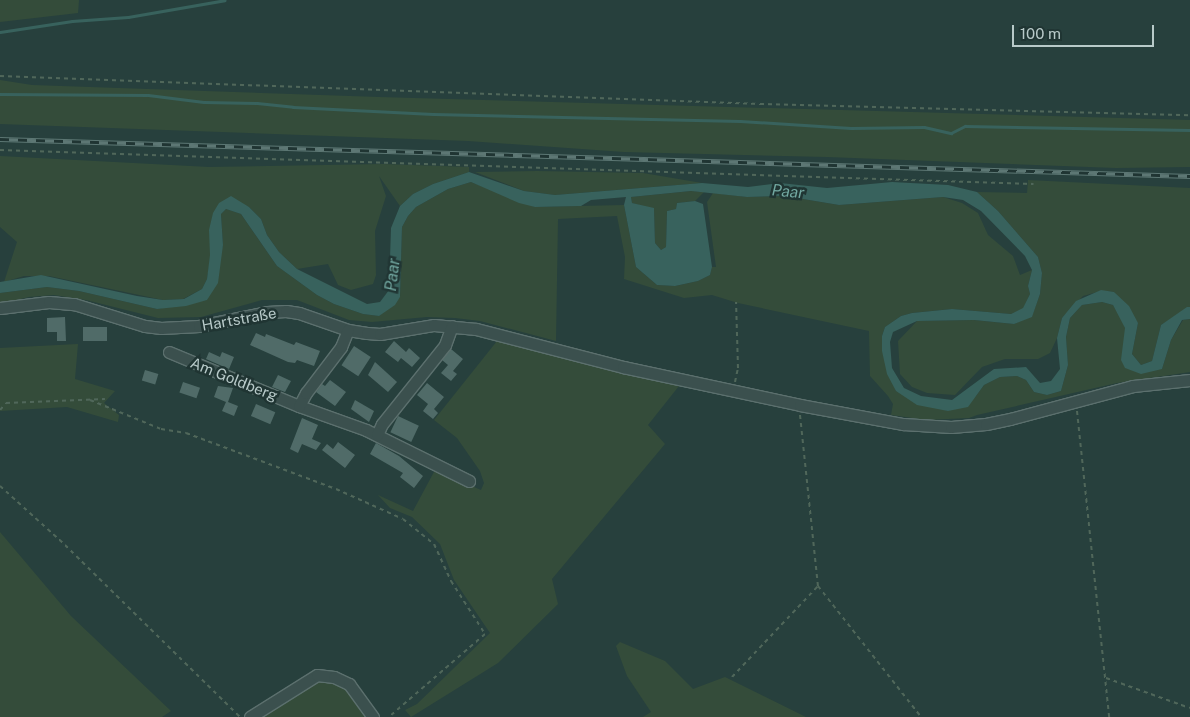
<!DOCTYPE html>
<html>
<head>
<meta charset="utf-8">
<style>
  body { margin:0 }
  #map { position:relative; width:1190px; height:717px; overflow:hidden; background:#27403d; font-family:"Public Sans",sans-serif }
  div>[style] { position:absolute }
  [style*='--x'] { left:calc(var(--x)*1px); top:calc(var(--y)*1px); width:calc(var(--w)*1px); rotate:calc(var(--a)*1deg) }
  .green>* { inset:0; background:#344c3a }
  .water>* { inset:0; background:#38625d }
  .stream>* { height:3px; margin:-1.5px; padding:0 1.5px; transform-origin:1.5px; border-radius:1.5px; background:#38625d }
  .building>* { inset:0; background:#506b68; transform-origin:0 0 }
  .path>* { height:2px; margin-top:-1px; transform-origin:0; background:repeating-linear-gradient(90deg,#50675a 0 4px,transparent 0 8px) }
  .roads { filter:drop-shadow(1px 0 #5c706e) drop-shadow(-1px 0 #5c706e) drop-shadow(0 1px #5c706e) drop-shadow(0 -1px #5c706e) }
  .street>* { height:11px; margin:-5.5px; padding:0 5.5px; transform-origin:5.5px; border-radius:5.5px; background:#3b504e }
  .rail>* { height:5px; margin-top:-2.5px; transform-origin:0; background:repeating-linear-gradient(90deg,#203533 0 9px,#5d7774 0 18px); box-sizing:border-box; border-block:1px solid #5d7774 }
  span { translate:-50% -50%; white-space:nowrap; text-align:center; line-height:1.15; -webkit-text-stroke:5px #203533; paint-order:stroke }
  .street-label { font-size:15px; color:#b8cac9 }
  .water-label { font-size:16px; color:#72a8a1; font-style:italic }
  .scale { position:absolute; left:1012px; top:25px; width:142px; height:22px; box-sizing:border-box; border:2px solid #b8cac9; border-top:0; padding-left:6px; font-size:15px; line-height:18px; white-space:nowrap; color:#b8cac9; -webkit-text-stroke:4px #203533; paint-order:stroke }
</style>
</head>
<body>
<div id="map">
  <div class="green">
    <div style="clip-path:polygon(0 0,79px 0,78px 13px,0 22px)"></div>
    <div style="clip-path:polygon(0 80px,32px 85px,379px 97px,1190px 120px,1190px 167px,1116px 168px,827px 157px,624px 152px,468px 141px,0 124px)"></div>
    <div style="clip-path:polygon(0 156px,209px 167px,383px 164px,469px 167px,469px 172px,433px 184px,413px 194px,400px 206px,379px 176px,386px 196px,375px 231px,376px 275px,373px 284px,351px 290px,338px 285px,328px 264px,297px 269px,279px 252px,267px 235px,261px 219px,249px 207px,219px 203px,207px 279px,202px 289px,183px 299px,163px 300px,49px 276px,24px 276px,4px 282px,17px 242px,0 227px)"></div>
    <div style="clip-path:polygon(537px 171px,643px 173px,702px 183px,555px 195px,524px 191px,475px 172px)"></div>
    <div style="clip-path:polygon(1028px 180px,1190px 188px,1190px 307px,1161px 325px,1152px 361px,1141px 365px,1132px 354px,1138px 323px,1114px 292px,1101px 291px,1083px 296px,1062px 318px,1057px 338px,1050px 353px,1038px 359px,1005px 359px,982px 367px,955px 395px,927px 393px,912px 387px,900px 374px,898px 341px,917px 321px,974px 320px,1014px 324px,1032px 316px,1040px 294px,1042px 273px,1038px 257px,998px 211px,977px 192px,1027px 193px)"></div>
    <div style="clip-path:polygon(471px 182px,535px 207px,624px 205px,636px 267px,657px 285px,675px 286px,698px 281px,710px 275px,712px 267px,716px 267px,707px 202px,713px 193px,747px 197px,785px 196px,839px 205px,943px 197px,962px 203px,978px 213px,988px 235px,1013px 256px,1020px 275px,1032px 270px,1028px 286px,1030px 294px,1023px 309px,1011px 314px,952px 309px,912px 313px,901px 316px,885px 327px,882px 336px,896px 391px,948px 411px,976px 396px,984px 385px,1000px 377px,1017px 376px,1026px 380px,1034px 392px,1047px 395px,1061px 391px,1068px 365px,1066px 337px,1070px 318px,1082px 305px,1102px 302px,1113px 305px,1122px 319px,1125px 328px,1125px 368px,1162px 369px,1171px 340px,1183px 320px,1190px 319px,1190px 372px,1117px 383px,977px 415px,969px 418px,927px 420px,891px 415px,893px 404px,888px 396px,870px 376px,869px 331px,738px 303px,712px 295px,684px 298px,624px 279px,625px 257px,617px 216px,558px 219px,556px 341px,480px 321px,455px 318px,427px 317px,372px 322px,349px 320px,297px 300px,262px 300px,201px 317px,158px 318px,86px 300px,54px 295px,29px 297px,0 304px,0 293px,47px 287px,79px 291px,157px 309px,207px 300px,223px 245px,221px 214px,226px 209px,241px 214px,277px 266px,317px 295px,334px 304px,363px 314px,379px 316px,400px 297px,402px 227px,408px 216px,416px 207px,448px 189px)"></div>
    <div style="clip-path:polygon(691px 191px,704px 192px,695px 201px,677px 203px,676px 209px,667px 211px,666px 247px,661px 250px,655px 243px,654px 209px,632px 203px,631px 197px)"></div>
    <div style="clip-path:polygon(497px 341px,521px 345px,679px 386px,648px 425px,665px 444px,552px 579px,558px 604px,498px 663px,411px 717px,405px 710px,417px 704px,490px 633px,454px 580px,440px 544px,412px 517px,390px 508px,378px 495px,413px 511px,435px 470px,481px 490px,484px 483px,480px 471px,457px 438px,434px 420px)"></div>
    <div style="clip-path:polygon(78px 344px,75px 379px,115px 391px,104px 403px,119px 415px,118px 422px,67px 407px,0 411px,0 348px)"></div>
    <div style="clip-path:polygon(0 532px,71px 616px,171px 711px,162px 717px,0 717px)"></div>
    <div style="clip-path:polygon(620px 642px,665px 661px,693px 689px,725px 677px,806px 717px,643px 717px,651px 712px,627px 676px,616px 646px)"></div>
    <div style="clip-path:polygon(330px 680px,346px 687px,368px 717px,257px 717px,316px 681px)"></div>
  </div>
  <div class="water">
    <div style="clip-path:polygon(469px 172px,524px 191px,555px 195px,702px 183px,748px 187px,780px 183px,827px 188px,892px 182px,948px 185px,977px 192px,998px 211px,1038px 257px,1042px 273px,1040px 294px,1032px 317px,1014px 324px,974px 320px,917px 321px,893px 332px,890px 342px,892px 368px,904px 388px,921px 396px,952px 400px,994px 369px,1026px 367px,1040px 383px,1051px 381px,1060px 369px,1057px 338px,1062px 318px,1076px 301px,1101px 290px,1114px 292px,1129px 306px,1138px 323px,1132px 354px,1141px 365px,1152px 361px,1161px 325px,1187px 307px,1190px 307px,1190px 319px,1182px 320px,1171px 340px,1162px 369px,1141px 374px,1125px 368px,1121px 360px,1125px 328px,1113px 305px,1102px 302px,1082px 305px,1070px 318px,1066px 337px,1068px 365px,1061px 391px,1047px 395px,1034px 392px,1026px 380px,1017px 376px,1000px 377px,984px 385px,968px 407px,948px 411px,917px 405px,896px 391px,887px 374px,882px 351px,882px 336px,885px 327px,901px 316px,912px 313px,952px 309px,1011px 314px,1023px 308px,1030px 294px,1028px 286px,1032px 270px,1025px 256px,981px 211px,963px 200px,943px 197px,839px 205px,785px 196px,747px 197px,691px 191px,631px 197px,632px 203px,654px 208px,655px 243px,661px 250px,666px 247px,667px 211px,676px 209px,677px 203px,695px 201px,703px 204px,712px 267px,710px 275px,698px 281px,675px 286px,657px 285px,636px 267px,624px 205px,626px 197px,591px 200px,581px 206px,535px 207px,519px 203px,471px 182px,448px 189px,416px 207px,408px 216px,402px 227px,400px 297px,395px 305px,379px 316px,363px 314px,334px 304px,317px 295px,277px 266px,241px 214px,226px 209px,221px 214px,223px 245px,218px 283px,207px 300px,186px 306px,157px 309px,79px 291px,47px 287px,0 293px,0 282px,41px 275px,137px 296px,163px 300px,184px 299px,202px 289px,207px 279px,210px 255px,209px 230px,213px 213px,219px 203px,231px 196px,249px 207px,261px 219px,267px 235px,279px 252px,297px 269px,367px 304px,380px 302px,389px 290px,391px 228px,400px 206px,413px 194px,433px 184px)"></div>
  </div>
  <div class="stream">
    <div style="--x:0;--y:32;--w:73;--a:-8.7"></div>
    <div style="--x:72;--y:21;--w:56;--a:-4.1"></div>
    <div style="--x:128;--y:17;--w:98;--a:-9.9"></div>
    <div style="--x:0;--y:94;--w:148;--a:0.4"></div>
    <div style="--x:148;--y:95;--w:56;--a:7.1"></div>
    <div style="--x:204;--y:102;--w:53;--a:1.1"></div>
    <div style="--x:257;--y:103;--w:36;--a:6"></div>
    <div style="--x:293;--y:107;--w:140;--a:2.9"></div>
    <div style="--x:433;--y:114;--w:307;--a:1.3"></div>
    <div style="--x:740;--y:121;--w:111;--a:3.6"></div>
    <div style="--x:851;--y:128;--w:73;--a:-0.8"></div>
    <div style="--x:924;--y:127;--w:28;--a:13"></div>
    <div style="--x:951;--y:133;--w:16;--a:-27"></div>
    <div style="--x:965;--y:126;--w:225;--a:1"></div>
  </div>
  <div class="building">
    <div style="clip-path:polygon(65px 317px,66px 341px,57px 341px,57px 332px,47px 332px,47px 318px)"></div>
    <div style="left:83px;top:327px;width:24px;height:14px"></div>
    <div style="clip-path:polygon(256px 333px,265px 337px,266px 334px,294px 345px,296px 342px,320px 351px,314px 366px,297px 360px,295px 363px,288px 362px,250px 345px)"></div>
    <div style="clip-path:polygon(394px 341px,406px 352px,409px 348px,420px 358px,412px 367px,401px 358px,398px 362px,385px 352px)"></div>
    <div style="left:354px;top:346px;width:20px;height:23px;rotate:33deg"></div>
    <div style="clip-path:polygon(451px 349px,463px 359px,453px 371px,457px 374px,451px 381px,441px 373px,448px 365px,442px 360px)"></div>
    <div style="clip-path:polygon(209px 352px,220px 357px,222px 352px,234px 357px,229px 369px,206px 359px)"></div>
    <div style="clip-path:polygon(375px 362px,397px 382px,388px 392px,368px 375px)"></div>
    <div style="left:145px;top:370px;width:14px;height:11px;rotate:17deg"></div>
    <div style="clip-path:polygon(278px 375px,291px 381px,285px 392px,272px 387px)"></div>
    <div style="clip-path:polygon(330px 380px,346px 392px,335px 406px,316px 392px,322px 384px,325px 386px)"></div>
    <div style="left:183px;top:382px;width:18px;height:11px;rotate:19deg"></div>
    <div style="clip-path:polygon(427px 383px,444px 397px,434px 409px,438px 413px,433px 419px,423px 411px,428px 404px,417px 395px)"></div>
    <div style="clip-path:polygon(218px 386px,233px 388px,228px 402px,238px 406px,234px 416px,222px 411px,226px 402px,214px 397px)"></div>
    <div style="clip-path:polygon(355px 400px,374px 411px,369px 422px,351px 409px)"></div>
    <div style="left:256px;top:404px;width:21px;height:13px;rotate:23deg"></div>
    <div style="left:398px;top:416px;width:23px;height:18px;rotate:25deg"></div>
    <div style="clip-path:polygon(302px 418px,318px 425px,312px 439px,321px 443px,316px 450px,302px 444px,298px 453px,290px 449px)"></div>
    <div style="clip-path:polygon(338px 442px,355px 455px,345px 468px,322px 450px,327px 444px,333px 449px)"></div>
    <div style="clip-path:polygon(376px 443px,399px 456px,423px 476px,414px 488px,400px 477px,403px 473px,370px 454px)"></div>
  </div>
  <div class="path">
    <div style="--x:0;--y:76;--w:761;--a:2.11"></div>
    <div style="--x:760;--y:104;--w:430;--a:1.5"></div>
    <div style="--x:0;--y:150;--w:1034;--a:1.89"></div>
    <div style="--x:735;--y:382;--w:14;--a:-78"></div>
    <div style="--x:738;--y:368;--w:66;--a:-91.7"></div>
    <div style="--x:90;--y:400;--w:77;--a:22.2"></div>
    <div style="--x:161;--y:429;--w:25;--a:9"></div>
    <div style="--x:186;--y:433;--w:160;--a:20.5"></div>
    <div style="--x:336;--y:489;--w:73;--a:24.1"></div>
    <div style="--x:403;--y:519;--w:40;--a:39"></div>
    <div style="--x:434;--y:544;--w:41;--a:65.3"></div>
    <div style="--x:451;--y:581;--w:63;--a:57.3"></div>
    <div style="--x:485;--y:634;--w:127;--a:139.2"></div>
    <div style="--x:0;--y:410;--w:9;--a:-49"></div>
    <div style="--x:6;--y:403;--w:99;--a:-2.3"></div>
    <div style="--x:1077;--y:411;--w:308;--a:84"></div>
    <div style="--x:800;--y:415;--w:172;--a:84"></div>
    <div style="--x:818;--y:586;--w:167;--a:51.8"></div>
    <div style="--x:0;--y:486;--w:88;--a:42.2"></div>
    <div style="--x:65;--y:545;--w:245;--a:44.5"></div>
    <div style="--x:732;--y:677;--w:125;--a:-46.6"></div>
    <div style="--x:1106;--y:678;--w:89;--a:19.7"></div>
  </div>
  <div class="roads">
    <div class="street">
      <div style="--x:0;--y:308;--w:49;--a:-7"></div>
      <div style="--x:49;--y:302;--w:25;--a:5"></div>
      <div style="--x:74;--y:304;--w:74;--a:17.2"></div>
      <div style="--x:145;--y:326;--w:16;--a:7"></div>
      <div style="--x:161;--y:328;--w:38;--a:-3"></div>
      <div style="--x:199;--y:326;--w:69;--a:-11.6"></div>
      <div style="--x:267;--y:312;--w:19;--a:-3"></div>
      <div style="--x:286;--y:311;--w:13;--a:9"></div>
      <div style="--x:299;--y:313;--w:52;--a:19.1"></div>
      <div style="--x:348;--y:330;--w:19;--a:9"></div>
      <div style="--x:367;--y:333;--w:13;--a:4"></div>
      <div style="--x:380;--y:334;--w:55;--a:-9.5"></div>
      <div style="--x:434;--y:325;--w:42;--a:5.4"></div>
      <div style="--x:476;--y:329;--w:152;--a:14.5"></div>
      <div style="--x:623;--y:367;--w:181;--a:12.1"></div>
      <div style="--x:800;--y:405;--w:105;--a:10.5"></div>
      <div style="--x:903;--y:424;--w:48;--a:3.6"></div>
      <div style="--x:951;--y:427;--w:35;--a:-5"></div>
      <div style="--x:986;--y:424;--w:25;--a:-12"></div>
      <div style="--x:1010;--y:419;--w:127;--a:-15"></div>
      <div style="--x:1133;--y:386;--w:57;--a:-6"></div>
      <div style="--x:169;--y:352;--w:141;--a:22.6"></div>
      <div style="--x:299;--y:406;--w:71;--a:19.7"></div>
      <div style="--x:366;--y:430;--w:115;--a:26.3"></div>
      <div style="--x:299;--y:406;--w:15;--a:-62"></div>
      <div style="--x:306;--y:393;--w:58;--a:-52.7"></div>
      <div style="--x:341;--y:347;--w:18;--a:-68"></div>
      <div style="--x:377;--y:435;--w:12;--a:-66"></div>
      <div style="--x:382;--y:424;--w:101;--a:-51.4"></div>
      <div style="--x:445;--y:345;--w:20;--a:-70"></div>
      <div style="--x:250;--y:717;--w:79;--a:-32.1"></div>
      <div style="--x:317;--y:675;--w:17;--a:7"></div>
      <div style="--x:334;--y:677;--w:17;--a:25"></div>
      <div style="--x:349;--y:684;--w:41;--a:54"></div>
    </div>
  </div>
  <div class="rail">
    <div style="--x:0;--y:139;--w:1191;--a:1.78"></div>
  </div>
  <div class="street-label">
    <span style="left:239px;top:319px;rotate:-10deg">Hartstraße</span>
    <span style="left:234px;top:379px;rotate:22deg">Am Goldberg</span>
  </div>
  <div class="water-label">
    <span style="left:788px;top:192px;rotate:5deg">Paar</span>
    <span style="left:393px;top:275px;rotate:-83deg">Paar</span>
  </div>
  <div class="scale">100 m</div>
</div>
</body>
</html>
